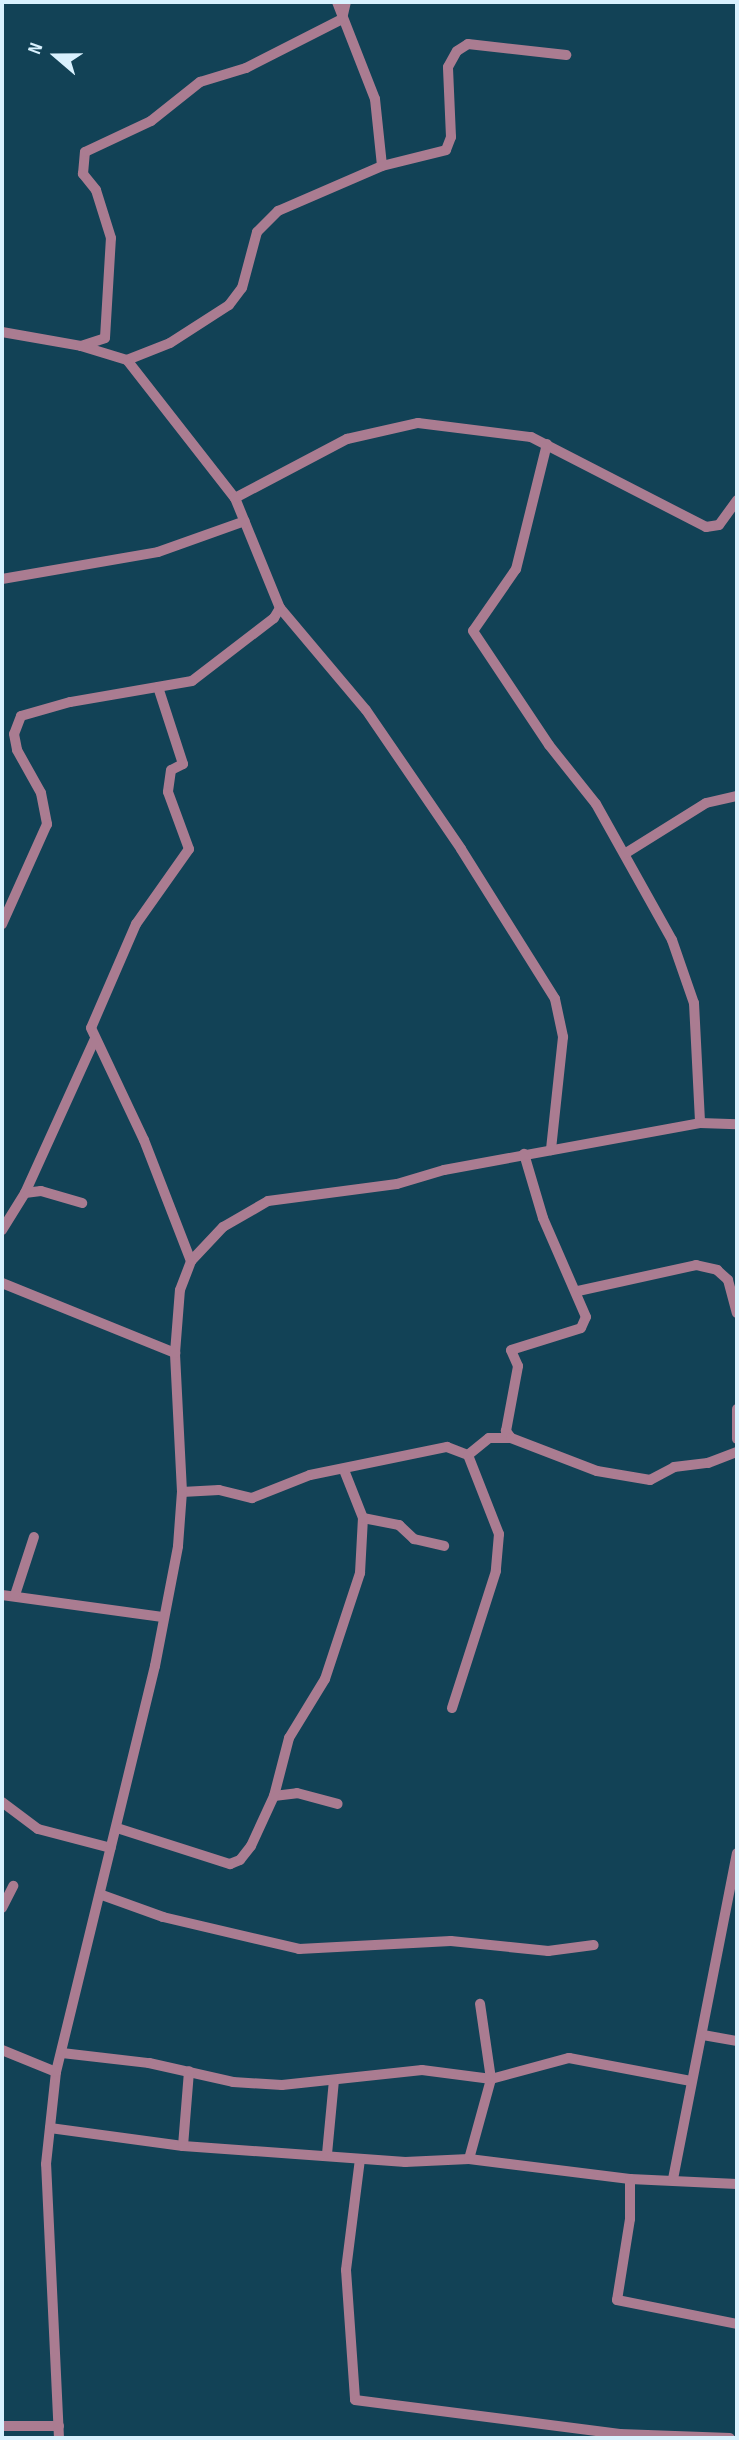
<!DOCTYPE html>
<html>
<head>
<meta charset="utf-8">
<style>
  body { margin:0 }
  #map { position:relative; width:739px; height:2440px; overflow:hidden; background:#124256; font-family:"Sofia Sans Condensed",sans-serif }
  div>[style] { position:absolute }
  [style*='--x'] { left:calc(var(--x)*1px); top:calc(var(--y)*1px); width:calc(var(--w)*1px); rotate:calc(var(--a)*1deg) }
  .street>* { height:10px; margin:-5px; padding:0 5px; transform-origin:5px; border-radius:5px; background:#aa7c91 }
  span { translate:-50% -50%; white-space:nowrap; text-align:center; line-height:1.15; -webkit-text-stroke:7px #124256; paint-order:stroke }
  .frame { position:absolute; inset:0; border:4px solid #d9f1fe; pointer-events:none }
  .north { position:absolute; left:21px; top:21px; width:70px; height:70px; -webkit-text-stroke:5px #124256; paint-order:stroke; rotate:290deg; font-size:19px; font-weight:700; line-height:28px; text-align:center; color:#d9f1fe }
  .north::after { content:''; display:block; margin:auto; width:24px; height:32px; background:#d9f1fe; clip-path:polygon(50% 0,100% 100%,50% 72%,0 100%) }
</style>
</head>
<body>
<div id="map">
  <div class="street">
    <div style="--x:337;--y:2;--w:104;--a:68.6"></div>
    <div style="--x:375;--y:99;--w:67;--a:84"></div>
    <div style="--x:2;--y:332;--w:80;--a:10"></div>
    <div style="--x:81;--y:346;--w:48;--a:16.9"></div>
    <div style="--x:127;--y:360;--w:175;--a:52"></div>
    <div style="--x:235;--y:498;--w:119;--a:67.8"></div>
    <div style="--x:280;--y:608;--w:12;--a:121"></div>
    <div style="--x:274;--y:618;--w:103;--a:142.5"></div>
    <div style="--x:192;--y:681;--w:124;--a:170.2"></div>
    <div style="--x:70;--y:702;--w:51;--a:164.1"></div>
    <div style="--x:21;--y:716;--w:19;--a:111"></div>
    <div style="--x:14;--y:734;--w:16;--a:79"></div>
    <div style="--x:17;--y:750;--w:49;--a:60.8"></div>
    <div style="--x:41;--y:793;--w:32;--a:79"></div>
    <div style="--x:47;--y:824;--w:110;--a:114.2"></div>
    <div style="--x:81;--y:346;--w:25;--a:-18"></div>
    <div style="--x:105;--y:338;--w:100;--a:-86.6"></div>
    <div style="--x:111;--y:238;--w:50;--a:-107.4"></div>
    <div style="--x:96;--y:190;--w:21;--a:-129"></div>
    <div style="--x:83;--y:174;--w:22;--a:-85"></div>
    <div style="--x:85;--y:152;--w:73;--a:-25.2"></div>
    <div style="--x:151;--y:121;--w:63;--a:-38.5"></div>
    <div style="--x:200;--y:82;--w:48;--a:-16.9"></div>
    <div style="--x:246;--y:68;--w:108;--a:-27"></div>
    <div style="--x:342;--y:19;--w:17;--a:-77"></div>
    <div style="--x:127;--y:360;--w:46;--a:-21.6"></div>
    <div style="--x:170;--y:343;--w:70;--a:-32.8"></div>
    <div style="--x:229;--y:305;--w:21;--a:-53"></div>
    <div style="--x:242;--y:288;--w:58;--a:-75"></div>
    <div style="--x:257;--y:232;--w:30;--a:-45"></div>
    <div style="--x:278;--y:211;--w:113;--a:-23.4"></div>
    <div style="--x:382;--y:166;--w:66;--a:-14"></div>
    <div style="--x:446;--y:150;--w:14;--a:-69"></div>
    <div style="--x:451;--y:137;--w:70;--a:-92.5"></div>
    <div style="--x:448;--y:67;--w:18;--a:-61"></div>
    <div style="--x:457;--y:51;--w:13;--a:-32"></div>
    <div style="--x:468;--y:44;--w:99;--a:6.4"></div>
    <div style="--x:547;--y:444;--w:129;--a:103.9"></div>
    <div style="--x:516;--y:569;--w:75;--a:124.7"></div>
    <div style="--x:473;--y:631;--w:137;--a:56.3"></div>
    <div style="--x:549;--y:745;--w:75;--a:51.5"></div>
    <div style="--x:596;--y:804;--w:156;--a:60.8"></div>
    <div style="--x:672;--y:940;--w:67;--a:70.8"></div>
    <div style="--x:694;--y:1003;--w:120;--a:87.1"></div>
    <div style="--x:235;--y:498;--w:127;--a:-27.8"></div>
    <div style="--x:347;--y:439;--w:73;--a:-12.7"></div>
    <div style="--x:418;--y:423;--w:114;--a:7.1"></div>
    <div style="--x:531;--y:437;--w:197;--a:27.2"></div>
    <div style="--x:706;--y:527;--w:13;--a:-9"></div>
    <div style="--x:719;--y:525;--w:31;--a:-54"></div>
    <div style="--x:2;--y:579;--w:158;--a:-9.8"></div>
    <div style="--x:158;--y:552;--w:92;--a:-19.6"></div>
    <div style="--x:280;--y:608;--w:133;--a:49.9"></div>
    <div style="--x:366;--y:710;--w:168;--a:55.6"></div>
    <div style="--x:461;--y:849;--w:177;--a:57.9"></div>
    <div style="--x:555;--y:999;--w:39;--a:78"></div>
    <div style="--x:563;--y:1037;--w:114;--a:96.1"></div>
    <div style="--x:158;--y:687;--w:81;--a:72"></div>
    <div style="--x:183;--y:764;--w:13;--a:153"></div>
    <div style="--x:171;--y:770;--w:22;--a:98"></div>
    <div style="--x:168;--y:792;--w:61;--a:69.8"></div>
    <div style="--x:189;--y:849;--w:92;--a:125.2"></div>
    <div style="--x:136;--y:924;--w:113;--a:113.4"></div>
    <div style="--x:91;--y:1028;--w:124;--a:64.7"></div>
    <div style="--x:144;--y:1140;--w:130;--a:68.8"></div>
    <div style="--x:626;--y:853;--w:94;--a:-32"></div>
    <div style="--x:706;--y:803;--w:32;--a:-13"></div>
    <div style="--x:25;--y:1193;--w:16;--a:-7"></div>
    <div style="--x:41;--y:1191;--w:43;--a:16.3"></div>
    <div style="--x:2;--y:1230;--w:44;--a:-58.1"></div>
    <div style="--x:25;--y:1193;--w:169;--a:-65.6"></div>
    <div style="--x:2;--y:1283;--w:187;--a:22"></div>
    <div style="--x:578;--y:1291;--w:121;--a:-12.4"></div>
    <div style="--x:696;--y:1265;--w:22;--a:13"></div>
    <div style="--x:717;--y:1270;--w:15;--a:42"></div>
    <div style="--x:728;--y:1280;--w:34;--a:75"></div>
    <div style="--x:737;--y:1409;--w:30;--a:90"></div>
    <div style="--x:511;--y:1438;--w:9;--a:-126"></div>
    <div style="--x:506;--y:1431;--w:66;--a:-79.5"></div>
    <div style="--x:518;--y:1366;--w:17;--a:-114"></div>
    <div style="--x:511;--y:1350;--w:73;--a:-17.4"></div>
    <div style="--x:581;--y:1328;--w:12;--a:-66"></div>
    <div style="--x:586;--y:1317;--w:108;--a:-113.5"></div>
    <div style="--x:543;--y:1218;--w:67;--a:-106.5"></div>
    <div style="--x:468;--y:1455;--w:27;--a:-39"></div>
    <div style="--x:489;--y:1438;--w:22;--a:0"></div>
    <div style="--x:511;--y:1438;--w:92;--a:21"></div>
    <div style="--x:597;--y:1471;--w:54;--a:9.6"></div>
    <div style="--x:650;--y:1480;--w:27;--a:-28"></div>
    <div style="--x:674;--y:1467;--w:34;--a:-7"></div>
    <div style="--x:708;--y:1463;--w:31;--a:-21"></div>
    <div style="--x:182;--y:1492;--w:37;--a:-3"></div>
    <div style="--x:219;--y:1490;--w:34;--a:14"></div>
    <div style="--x:252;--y:1498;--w:62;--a:-21.6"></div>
    <div style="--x:310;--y:1475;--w:140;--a:-11.6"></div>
    <div style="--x:447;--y:1447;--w:22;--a:21"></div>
    <div style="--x:468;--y:1455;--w:85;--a:68.6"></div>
    <div style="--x:499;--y:1534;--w:37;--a:95"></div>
    <div style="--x:496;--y:1571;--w:144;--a:107.8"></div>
    <div style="--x:363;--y:1518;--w:37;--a:11"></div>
    <div style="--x:399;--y:1525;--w:21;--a:43"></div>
    <div style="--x:414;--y:1539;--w:31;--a:13"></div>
    <div style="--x:2;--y:1595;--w:162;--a:7.8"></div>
    <div style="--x:15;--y:1595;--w:61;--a:-71.9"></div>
    <div style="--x:274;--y:1796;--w:23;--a:-7"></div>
    <div style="--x:297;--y:1793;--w:42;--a:15"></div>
    <div style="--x:2;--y:1802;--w:45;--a:36.9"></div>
    <div style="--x:38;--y:1829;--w:75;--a:14.6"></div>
    <div style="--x:117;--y:1828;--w:119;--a:17.7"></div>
    <div style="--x:230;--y:1864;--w:11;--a:-22"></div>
    <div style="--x:240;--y:1860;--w:18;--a:-52"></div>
    <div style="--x:251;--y:1846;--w:55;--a:-65.3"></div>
    <div style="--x:274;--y:1796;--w:60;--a:-75.5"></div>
    <div style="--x:289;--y:1738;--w:69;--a:-58.6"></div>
    <div style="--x:325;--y:1679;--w:112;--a:-71.7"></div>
    <div style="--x:360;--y:1573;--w:55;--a:-86.9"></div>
    <div style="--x:363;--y:1518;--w:52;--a:-111.6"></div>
    <div style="--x:102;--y:1895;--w:65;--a:19.8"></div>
    <div style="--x:163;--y:1917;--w:140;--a:13.2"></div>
    <div style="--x:299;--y:1949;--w:152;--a:-3"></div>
    <div style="--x:451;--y:1941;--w:98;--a:5.9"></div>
    <div style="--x:548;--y:1951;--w:46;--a:-7.4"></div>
    <div style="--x:2;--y:1908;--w:25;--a:-63"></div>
    <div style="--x:703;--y:2035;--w:35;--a:10"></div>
    <div style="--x:2;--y:2050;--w:58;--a:22.2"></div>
    <div style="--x:62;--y:2053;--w:88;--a:6.6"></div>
    <div style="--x:149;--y:2063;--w:86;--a:12.7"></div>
    <div style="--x:233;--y:2082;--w:49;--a:3.5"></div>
    <div style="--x:282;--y:2085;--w:141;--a:-6.1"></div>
    <div style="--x:422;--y:2070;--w:70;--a:7.4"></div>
    <div style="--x:491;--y:2079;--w:81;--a:-15.1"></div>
    <div style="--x:569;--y:2058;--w:124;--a:10.7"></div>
    <div style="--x:50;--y:2128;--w:134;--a:7.7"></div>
    <div style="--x:183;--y:2146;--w:223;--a:4.1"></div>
    <div style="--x:405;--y:2162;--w:64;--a:-2.7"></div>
    <div style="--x:469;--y:2159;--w:162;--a:7.1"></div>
    <div style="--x:630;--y:2179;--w:107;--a:2.7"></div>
    <div style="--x:183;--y:2146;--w:75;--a:-85.4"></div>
    <div style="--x:327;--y:2154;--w:74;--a:-84.6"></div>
    <div style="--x:360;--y:2159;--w:112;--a:97.2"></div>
    <div style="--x:346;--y:2270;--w:130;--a:86"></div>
    <div style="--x:355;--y:2400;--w:267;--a:7.3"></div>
    <div style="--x:620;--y:2434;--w:110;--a:2.1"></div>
    <div style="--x:469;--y:2159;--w:83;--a:-74.6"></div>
    <div style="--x:491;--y:2079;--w:76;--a:-98.3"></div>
    <div style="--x:630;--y:2179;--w:40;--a:90"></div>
    <div style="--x:630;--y:2219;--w:82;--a:99.1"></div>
    <div style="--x:617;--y:2300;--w:122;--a:11.3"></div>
    <div style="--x:673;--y:2179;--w:332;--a:-78.9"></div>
    <div style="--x:2;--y:2426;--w:57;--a:0"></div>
    <div style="--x:59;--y:2438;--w:274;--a:-92.7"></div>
    <div style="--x:46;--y:2164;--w:93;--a:-83.8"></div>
    <div style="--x:56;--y:2072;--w:418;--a:-76.3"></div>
    <div style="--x:155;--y:1666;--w:122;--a:-79.1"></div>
    <div style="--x:178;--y:1546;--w:54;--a:-85.8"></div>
    <div style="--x:182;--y:1492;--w:139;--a:-92.9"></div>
    <div style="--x:175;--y:1353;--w:63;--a:-85.5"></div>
    <div style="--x:180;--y:1290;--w:31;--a:-69"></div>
    <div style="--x:191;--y:1261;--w:47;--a:-46.7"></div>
    <div style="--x:223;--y:1227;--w:52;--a:-30"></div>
    <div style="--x:268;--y:1201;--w:130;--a:-7.5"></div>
    <div style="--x:397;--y:1184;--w:49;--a:-16.6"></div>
    <div style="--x:444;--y:1170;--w:260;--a:-10.4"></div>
    <div style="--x:700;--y:1123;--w:37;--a:2"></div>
  </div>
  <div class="frame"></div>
  <div class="north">N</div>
</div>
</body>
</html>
